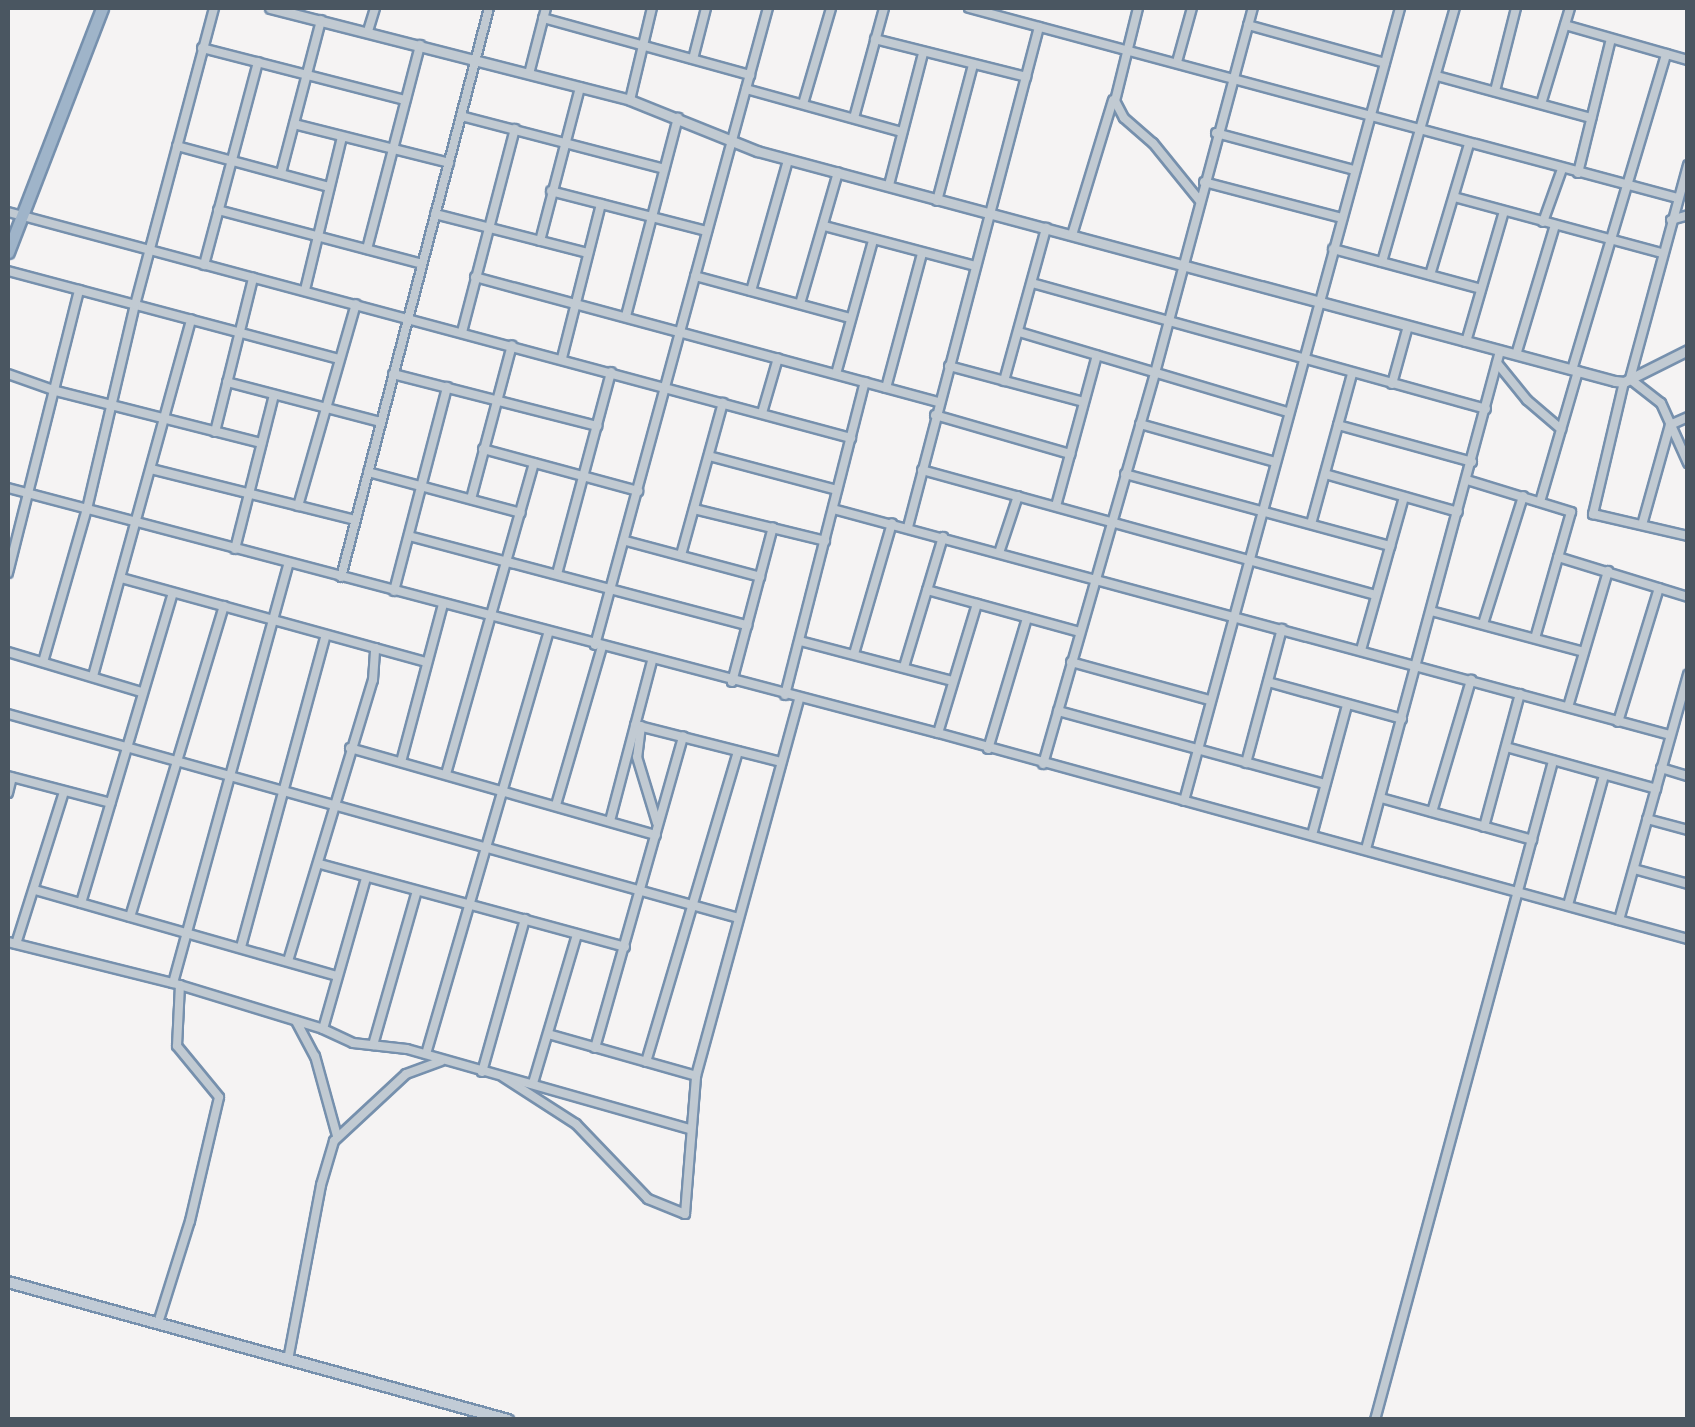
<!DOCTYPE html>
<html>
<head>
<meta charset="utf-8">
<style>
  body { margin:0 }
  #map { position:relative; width:1695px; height:1427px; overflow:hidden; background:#f5f3f3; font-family:"Source Sans 3",sans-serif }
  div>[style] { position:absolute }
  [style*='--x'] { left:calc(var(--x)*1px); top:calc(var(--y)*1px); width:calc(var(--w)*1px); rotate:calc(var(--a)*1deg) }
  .roads { filter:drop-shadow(2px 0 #7690ad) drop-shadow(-2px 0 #7690ad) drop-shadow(0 2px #7690ad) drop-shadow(0 -2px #7690ad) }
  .minor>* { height:8px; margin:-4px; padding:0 4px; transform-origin:4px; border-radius:4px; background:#c1cad2 }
  .tertiary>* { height:9px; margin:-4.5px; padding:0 4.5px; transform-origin:4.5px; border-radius:4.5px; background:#c1cad2 }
  .secondary>* { height:10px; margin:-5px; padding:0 5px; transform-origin:5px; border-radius:5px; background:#c1cbd6 }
  .trunk>* { height:11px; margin:-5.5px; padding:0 5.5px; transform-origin:5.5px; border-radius:5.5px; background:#9fb4c9 }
  span { translate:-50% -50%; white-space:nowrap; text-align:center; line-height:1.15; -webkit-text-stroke:8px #fff; paint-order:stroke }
  .frame { position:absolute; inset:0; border:10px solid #4a5661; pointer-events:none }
</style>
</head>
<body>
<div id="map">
  <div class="roads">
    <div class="minor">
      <div style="--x:969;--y:8;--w:733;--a:15.02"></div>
      <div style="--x:1138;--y:8;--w:96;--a:103.9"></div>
      <div style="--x:1115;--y:101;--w:19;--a:62"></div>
      <div style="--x:1124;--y:118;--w:38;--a:41"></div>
      <div style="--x:1153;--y:143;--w:75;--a:51"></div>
      <div style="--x:543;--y:18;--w:215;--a:15.4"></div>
      <div style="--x:1248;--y:25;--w:142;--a:15.5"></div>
      <div style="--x:1565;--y:25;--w:128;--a:15.9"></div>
      <div style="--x:368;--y:31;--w:24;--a:-73"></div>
      <div style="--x:875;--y:39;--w:156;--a:14.1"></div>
      <div style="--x:202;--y:48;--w:210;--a:14.4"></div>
      <div style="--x:693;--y:59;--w:53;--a:-75.7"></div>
      <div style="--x:1177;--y:62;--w:56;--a:-74.5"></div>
      <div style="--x:529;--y:74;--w:68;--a:-75.6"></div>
      <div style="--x:1437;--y:76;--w:160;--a:15.3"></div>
      <div style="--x:746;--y:89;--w:162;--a:15.4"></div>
      <div style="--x:1495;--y:91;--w:86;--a:-75.8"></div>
      <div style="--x:630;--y:100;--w:95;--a:-76.6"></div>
      <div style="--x:803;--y:104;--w:100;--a:-73.7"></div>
      <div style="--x:1541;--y:104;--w:100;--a:-73.2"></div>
      <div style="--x:461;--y:116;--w:210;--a:14.6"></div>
      <div style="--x:854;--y:118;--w:114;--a:-74.7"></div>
      <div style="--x:294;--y:124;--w:160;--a:14.1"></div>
      <div style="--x:1216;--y:133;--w:143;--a:15"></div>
      <div style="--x:177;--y:146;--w:157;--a:15.1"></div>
      <div style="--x:1688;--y:165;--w:222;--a:105.2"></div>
      <div style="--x:1630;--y:379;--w:39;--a:38"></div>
      <div style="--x:1661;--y:403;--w:66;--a:65.8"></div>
      <div style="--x:281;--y:173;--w:158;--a:-75.3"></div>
      <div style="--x:1578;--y:173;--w:138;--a:-76.2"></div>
      <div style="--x:1204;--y:182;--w:143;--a:14.6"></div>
      <div style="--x:889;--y:185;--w:135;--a:-75.5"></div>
      <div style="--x:551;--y:191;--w:161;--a:14.4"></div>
      <div style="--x:1454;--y:197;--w:214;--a:15.1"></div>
      <div style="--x:937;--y:201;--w:141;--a:-75.2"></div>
      <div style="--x:218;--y:210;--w:211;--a:14.8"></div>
      <div style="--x:8;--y:212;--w:873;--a:15.01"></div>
      <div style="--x:435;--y:214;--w:158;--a:14.3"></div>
      <div style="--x:1671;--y:220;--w:18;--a:-16"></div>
      <div style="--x:1543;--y:222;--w:56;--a:-70.3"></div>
      <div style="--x:824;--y:226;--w:156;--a:14.8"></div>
      <div style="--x:1072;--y:235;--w:141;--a:-73.1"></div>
      <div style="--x:540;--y:241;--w:159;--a:-75.4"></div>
      <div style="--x:367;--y:249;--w:211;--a:-75.4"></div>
      <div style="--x:1333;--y:249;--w:153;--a:15.1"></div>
      <div style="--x:1382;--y:262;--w:264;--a:-74"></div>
      <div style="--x:204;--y:265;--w:210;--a:-75.1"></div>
      <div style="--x:8;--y:271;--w:342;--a:14.9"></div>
      <div style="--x:1430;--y:275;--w:137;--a:-73.4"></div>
      <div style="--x:695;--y:276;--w:161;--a:15.2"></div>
      <div style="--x:475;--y:277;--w:481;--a:15.1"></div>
      <div style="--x:1032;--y:283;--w:471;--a:15.5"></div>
      <div style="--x:305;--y:290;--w:157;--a:-76.4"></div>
      <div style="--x:751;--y:291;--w:136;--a:-74.2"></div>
      <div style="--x:800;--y:304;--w:137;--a:-73.9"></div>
      <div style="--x:626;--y:316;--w:205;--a:-75.3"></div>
      <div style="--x:462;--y:332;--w:210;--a:-75.4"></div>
      <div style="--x:1019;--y:332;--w:281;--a:16.6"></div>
      <div style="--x:1466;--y:342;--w:136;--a:-73.8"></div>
      <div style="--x:1516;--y:355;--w:136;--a:-73.3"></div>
      <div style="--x:562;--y:358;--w:159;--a:-75.8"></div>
      <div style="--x:1497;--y:363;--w:48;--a:51"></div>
      <div style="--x:1527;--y:400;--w:45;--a:40.5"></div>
      <div style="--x:949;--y:366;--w:139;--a:15"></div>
      <div style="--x:1572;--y:370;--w:330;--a:-73.4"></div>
      <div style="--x:8;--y:374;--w:51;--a:19.5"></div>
      <div style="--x:56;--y:391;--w:212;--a:14.2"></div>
      <div style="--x:393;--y:374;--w:211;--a:14.3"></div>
      <div style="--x:836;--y:374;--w:138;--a:-74.5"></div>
      <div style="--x:1004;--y:381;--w:159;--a:-74.6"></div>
      <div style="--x:227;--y:382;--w:159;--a:14.6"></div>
      <div style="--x:1624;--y:382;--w:136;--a:103.2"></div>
      <div style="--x:1593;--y:514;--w:98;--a:13"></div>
      <div style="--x:1392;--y:384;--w:60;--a:-74.6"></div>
      <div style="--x:886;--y:388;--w:139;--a:-75"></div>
      <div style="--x:762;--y:413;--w:57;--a:-73.8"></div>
      <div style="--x:935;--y:415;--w:141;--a:16.1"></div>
      <div style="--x:1140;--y:424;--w:140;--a:15.7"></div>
      <div style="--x:1338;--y:425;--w:139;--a:15.4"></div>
      <div style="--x:215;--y:432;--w:159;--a:-76.1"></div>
      <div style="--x:483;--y:449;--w:161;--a:15.2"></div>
      <div style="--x:709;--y:456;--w:132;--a:14.9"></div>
      <div style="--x:151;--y:469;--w:210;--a:14"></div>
      <div style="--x:922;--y:470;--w:471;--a:15.4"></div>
      <div style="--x:368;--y:472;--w:158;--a:15"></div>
      <div style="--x:1125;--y:474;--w:275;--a:15.2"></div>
      <div style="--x:1325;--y:474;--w:138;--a:15.9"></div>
      <div style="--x:1467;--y:480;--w:109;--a:17.1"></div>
      <div style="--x:1571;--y:512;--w:131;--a:105.9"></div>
      <div style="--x:8;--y:488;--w:962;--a:14.76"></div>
      <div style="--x:938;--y:733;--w:778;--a:15.36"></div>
      <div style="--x:471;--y:499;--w:159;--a:-75.1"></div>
      <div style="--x:1540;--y:502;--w:136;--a:-73.8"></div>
      <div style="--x:298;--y:506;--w:210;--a:-74"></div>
      <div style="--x:1056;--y:506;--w:156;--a:-74.8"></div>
      <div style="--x:694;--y:509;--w:135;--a:13.7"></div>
      <div style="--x:833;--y:509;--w:867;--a:15.11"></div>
      <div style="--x:1311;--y:524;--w:156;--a:-74.7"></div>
      <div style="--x:1642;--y:525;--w:104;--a:-74.4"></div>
      <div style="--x:1670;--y:425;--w:20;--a:-24"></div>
      <div style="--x:908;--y:527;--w:517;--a:-75.32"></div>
      <div style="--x:409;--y:536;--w:350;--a:14.8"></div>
      <div style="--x:626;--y:541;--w:139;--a:15"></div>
      <div style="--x:235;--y:549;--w:159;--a:-75.8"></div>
      <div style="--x:999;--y:553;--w:60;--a:-71.6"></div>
      <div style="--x:681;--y:555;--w:158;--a:-74.6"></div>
      <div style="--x:1558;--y:557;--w:136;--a:17.1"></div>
      <div style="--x:8;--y:573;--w:292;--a:-75.9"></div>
      <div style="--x:557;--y:574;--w:209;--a:-75"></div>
      <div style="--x:341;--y:577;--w:588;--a:-75.42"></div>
      <div style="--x:121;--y:578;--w:317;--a:15.4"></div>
      <div style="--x:927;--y:590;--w:158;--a:15.4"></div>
      <div style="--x:394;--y:591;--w:211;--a:-75.4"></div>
      <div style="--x:1431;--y:611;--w:158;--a:15"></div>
      <div style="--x:1483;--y:624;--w:134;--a:-72.6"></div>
      <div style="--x:800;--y:641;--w:158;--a:14.7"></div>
      <div style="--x:595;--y:645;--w:660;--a:-74.81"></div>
      <div style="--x:1361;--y:650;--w:159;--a:-74.3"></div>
      <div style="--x:8;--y:652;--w:139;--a:16.7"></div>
      <div style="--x:854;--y:654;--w:136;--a:-73.8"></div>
      <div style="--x:43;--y:662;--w:159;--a:-74"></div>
      <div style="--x:87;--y:509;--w:210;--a:-76.8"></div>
      <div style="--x:135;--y:305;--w:307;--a:-75.1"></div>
      <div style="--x:1071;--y:662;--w:143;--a:15.4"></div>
      <div style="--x:904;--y:667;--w:136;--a:-73.3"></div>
      <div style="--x:93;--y:676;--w:370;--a:-74.6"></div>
      <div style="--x:732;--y:682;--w:160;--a:-75.2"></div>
      <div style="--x:1268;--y:682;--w:139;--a:15.4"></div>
      <div style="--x:785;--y:695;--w:323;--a:-75.7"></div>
      <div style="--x:1568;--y:707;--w:142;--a:-73.6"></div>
      <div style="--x:1058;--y:711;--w:277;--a:15.3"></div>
      <div style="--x:8;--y:714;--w:758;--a:15.61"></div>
      <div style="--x:1618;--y:722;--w:140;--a:-73"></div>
      <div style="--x:635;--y:725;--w:151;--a:14.2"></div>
      <div style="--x:641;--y:726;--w:31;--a:97"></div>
      <div style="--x:637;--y:757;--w:69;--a:73.1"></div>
      <div style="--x:938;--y:733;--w:135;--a:-73.2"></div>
      <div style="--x:1506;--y:747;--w:156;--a:15.6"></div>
      <div style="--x:350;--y:748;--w:318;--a:15.9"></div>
      <div style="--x:988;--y:749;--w:137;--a:-73.4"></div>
      <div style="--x:401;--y:762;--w:163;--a:-75.1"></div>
      <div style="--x:1246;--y:763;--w:139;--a:-75"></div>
      <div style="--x:1043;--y:764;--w:407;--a:-74"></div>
      <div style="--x:1155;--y:373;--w:378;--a:-75"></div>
      <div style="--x:1661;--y:768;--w:28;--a:17"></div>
      <div style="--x:446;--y:774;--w:323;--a:-74.2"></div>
      <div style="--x:8;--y:776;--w:106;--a:14.7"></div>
      <div style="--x:8;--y:793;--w:16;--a:-76"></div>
      <div style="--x:1381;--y:798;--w:157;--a:15.5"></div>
      <div style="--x:1184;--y:801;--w:822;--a:-74.76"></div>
      <div style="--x:556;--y:805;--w:165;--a:-73.8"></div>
      <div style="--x:1432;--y:812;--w:138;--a:-73.5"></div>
      <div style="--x:1647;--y:819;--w:42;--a:15"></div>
      <div style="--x:610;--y:821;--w:165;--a:-75.3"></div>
      <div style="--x:1484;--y:827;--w:138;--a:-74.9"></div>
      <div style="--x:1312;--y:835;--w:135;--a:-74.9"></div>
      <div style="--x:1366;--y:849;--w:516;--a:-74.94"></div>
      <div style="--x:320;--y:864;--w:316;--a:15.2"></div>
      <div style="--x:1634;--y:869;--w:56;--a:15.5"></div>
      <div style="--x:35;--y:890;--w:314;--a:15.9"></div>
      <div style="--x:81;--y:903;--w:323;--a:-73.5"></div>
      <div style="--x:1568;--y:905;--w:135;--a:-74.5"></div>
      <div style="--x:130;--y:917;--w:325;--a:-73.2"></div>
      <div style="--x:1619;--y:920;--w:255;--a:-74.3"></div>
      <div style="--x:8;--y:942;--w:170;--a:14"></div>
      <div style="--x:173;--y:983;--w:157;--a:17"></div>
      <div style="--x:323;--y:1029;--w:33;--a:25"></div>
      <div style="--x:353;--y:1043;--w:54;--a:6.3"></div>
      <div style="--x:407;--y:1049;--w:293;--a:15.8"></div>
      <div style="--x:16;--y:944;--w:159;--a:-72.5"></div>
      <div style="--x:241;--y:947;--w:323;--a:-74.8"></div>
      <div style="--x:288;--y:961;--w:294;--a:-73.2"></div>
      <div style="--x:373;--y:680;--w:32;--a:-86"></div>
      <div style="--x:173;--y:983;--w:436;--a:-74.6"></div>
      <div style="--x:296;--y:1021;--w:40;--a:62"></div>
      <div style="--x:315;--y:1056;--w:83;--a:74.6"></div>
      <div style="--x:323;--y:1029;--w:157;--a:-74.1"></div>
      <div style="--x:548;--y:1034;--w:154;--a:15.8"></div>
      <div style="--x:373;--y:1045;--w:160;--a:-74.1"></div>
      <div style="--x:595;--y:1048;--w:324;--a:-74.2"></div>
      <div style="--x:426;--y:1054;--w:438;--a:-73.8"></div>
      <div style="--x:646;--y:1062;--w:324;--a:-73.5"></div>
      <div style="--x:482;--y:1072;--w:159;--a:-74.3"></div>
      <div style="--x:503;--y:1077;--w:87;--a:32.8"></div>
      <div style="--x:576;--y:1124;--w:104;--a:46.2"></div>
      <div style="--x:648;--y:1199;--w:40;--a:22"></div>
      <div style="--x:685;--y:1214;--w:138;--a:-85.4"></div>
      <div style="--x:696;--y:1076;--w:391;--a:-74.7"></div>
      <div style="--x:533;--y:1083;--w:155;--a:-73.5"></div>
      <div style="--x:158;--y:1323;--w:107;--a:-72.6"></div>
      <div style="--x:190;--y:1221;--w:127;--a:-76.8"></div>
      <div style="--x:219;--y:1097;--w:66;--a:-129.5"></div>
      <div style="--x:177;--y:1046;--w:61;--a:-87.2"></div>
      <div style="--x:288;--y:1360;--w:178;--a:-79.3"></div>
      <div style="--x:321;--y:1185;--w:46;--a:-73.5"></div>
      <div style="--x:334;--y:1141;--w:98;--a:-42.9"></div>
      <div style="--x:406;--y:1074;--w:37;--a:-20"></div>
      <div style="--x:1375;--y:1420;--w:683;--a:-74.88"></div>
    </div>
    <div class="tertiary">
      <div style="--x:270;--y:8;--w:372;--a:14.3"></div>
      <div style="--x:630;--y:100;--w:137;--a:21.9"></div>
      <div style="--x:757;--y:151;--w:888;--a:15.01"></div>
      <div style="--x:1615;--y:381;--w:9;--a:6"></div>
      <div style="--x:1624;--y:382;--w:72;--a:-26.6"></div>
    </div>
    <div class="secondary">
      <div style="--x:8;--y:1282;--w:519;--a:15.43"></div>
    </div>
    <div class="trunk">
      <div style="--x:8;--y:252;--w:261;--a:-68.9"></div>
    </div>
  </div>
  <div class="frame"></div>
</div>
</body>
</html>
